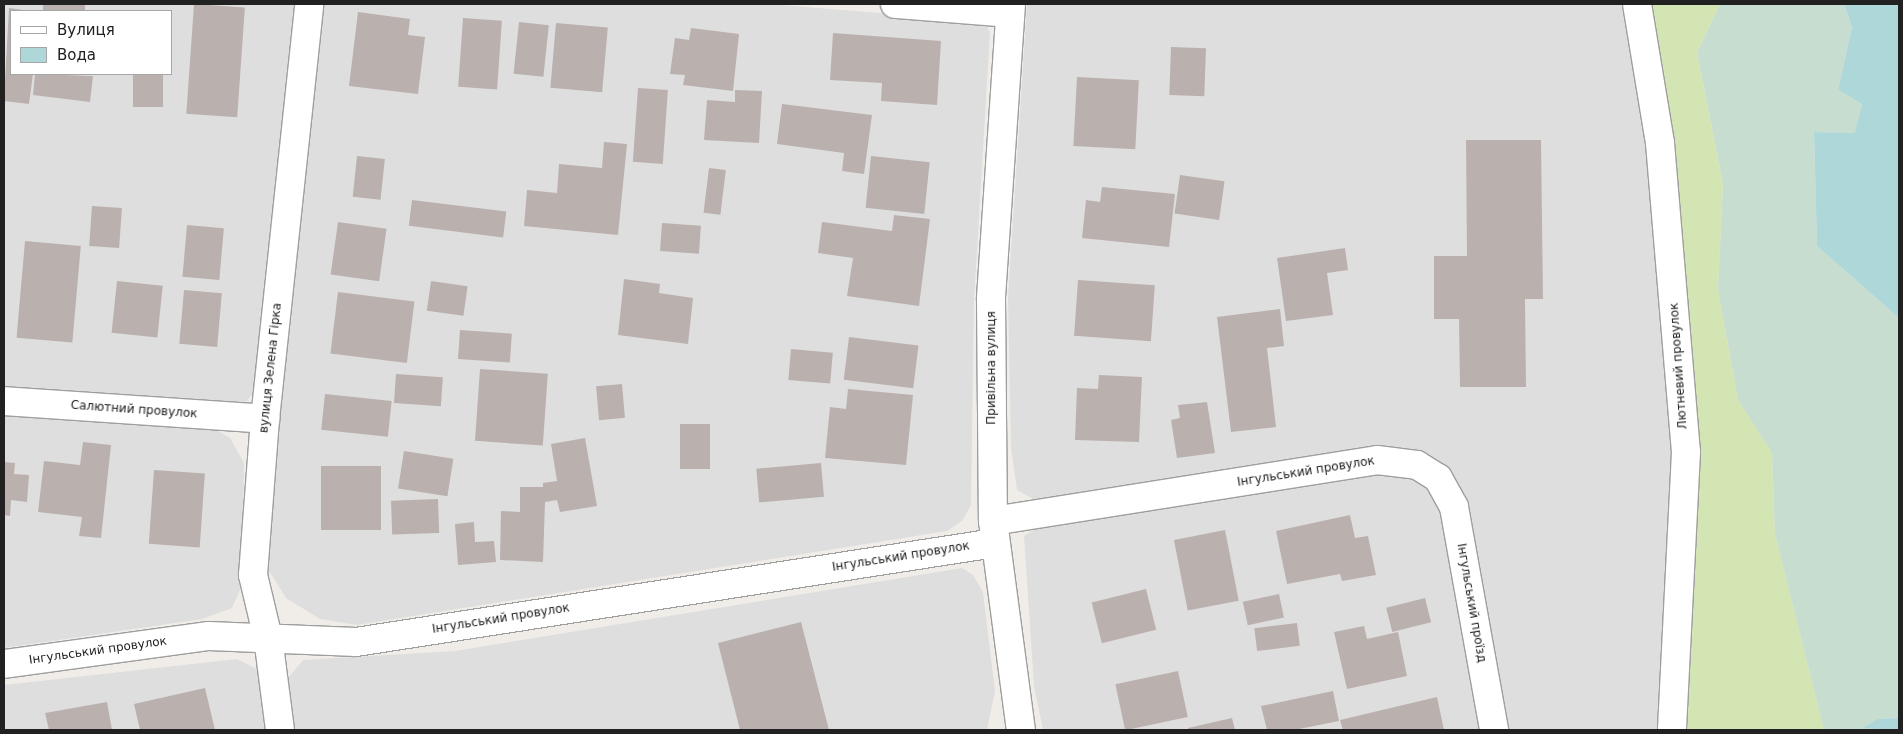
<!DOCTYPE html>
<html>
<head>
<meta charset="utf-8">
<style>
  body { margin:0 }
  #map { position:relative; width:1903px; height:734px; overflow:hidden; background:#f0ede9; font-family:"DejaVu Sans",sans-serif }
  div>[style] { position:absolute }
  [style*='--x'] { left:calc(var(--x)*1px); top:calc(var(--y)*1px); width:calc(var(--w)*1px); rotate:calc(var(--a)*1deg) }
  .residential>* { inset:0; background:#dfdede }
  .grass>* { inset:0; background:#d4e5b4 }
  .wetland>* { inset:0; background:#c7ddcf }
  .water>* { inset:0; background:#aed7d9 }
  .building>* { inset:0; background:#bab1ae; transform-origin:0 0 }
  .roads { filter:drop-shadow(1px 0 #9e9e9e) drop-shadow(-1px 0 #9e9e9e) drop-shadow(0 1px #9e9e9e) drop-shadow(0 -1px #9e9e9e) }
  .minor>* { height:28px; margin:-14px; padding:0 14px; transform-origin:14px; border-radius:14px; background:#fff }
  .tertiary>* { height:28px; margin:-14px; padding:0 14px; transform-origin:14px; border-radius:14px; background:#fff }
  span { translate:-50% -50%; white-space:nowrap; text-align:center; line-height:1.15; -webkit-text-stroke:4px #fff; paint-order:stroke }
  .street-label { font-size:12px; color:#212121 }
  .frame { position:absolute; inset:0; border:5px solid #212121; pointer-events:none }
  .legend { position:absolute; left:10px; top:10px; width:162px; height:65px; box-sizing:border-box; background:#fff; border:1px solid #a6a6a6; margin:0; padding:6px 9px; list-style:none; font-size:15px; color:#212121 }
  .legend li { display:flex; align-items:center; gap:10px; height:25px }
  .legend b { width:25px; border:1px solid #a6a6a6 }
</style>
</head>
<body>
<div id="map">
  <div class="residential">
    <div style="clip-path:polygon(evenodd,4px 4px,300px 4px,262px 381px,247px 401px,228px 406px,4px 392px,4px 4px,11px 11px,171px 11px,171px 74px,11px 74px,11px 11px)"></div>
    <div style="clip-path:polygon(317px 4px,769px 4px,978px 21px,986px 25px,990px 33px,974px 301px,971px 505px,962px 521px,947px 531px,357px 625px,320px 619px,286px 598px,264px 563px)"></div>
    <div style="clip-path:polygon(1027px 4px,1627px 4px,1635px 26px,1675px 450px,1662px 730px,1503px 730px,1462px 504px,1378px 450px,1035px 500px,1017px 490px,1011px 448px,1008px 297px)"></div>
    <div style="clip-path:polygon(4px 412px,213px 428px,230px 438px,244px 463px,242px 585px,232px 608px,202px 619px,4px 648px)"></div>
    <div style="clip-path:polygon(1376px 469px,1415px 473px,1433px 485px,1445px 509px,1486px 730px,1043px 730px,1034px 686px,1024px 536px,1037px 528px)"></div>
    <div style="clip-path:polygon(962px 568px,973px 575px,983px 592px,995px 691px,987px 730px,287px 730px,283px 712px,289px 677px,303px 660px,455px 651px)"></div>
    <div style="clip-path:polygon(237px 659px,259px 670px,268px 730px,4px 730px,4px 685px)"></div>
  </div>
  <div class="grass">
    <div style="clip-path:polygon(1627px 4px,1720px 4px,1697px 53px,1723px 184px,1718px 290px,1738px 400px,1772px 453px,1775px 534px,1824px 730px,1662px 730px,1675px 450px,1652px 149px)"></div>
  </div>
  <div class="wetland">
    <div style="clip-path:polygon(1720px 4px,1844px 4px,1852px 27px,1838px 90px,1862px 104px,1856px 133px,1814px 132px,1817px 246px,1899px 318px,1899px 718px,1878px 719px,1899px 730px,1824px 730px,1775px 534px,1772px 453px,1738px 400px,1718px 290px,1723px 184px,1697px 53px)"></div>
  </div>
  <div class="water">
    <div style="clip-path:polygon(1844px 4px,1899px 4px,1899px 318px,1817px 246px,1814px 132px,1855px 133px,1862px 104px,1838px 90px,1852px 27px)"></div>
    <div style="clip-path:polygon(1899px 718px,1899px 730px,1863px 728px,1878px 719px)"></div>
  </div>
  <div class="building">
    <div style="left:43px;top:4px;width:42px;height:7px"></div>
    <div style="left:194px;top:4px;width:51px;height:110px;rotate:4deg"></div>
    <div style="clip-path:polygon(9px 8px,23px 10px,11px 11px,11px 74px,33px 74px,29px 104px,4px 101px)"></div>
    <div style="clip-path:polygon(358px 12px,410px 19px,408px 35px,425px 37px,418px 94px,349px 86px)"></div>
    <div style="left:463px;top:18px;width:39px;height:69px;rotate:4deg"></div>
    <div style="left:519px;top:22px;width:30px;height:52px;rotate:6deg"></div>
    <div style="left:556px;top:23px;width:52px;height:65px;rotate:5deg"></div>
    <div style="clip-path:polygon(691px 28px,739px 34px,733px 91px,683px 85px,685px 75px,670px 74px,675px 38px,689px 40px)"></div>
    <div style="clip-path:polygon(833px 33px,941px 41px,937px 105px,881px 101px,882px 83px,830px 80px)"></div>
    <div style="left:1171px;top:47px;width:35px;height:48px;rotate:2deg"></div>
    <div style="clip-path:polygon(35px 74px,93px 76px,90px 102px,33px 95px)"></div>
    <div style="left:133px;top:74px;width:30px;height:33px"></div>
    <div style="left:1077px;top:77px;width:62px;height:69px;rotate:3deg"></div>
    <div style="left:638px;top:88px;width:30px;height:74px;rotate:4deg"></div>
    <div style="clip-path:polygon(735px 90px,762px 91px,759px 143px,704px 140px,707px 100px,735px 102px)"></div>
    <div style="clip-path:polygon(782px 104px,872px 115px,864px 174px,842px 171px,844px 153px,777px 144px)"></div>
    <div style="clip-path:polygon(1466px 140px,1541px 140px,1543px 299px,1525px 299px,1526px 387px,1460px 387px,1459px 319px,1434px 319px,1434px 256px,1467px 256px)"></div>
    <div style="clip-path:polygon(604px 142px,627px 144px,618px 235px,524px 226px,527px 190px,557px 193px,559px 164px,602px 168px)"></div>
    <div style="left:357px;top:156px;width:28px;height:41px;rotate:6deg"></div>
    <div style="left:871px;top:156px;width:59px;height:52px;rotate:6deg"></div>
    <div style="left:709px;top:168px;width:17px;height:45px;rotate:7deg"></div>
    <div style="left:1180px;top:175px;width:45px;height:39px;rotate:8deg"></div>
    <div style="clip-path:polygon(1102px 187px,1175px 194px,1169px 247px,1082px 238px,1086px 200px,1100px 202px)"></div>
    <div style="left:412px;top:200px;width:95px;height:26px;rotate:7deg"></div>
    <div style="left:92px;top:206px;width:30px;height:40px;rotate:4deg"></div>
    <div style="clip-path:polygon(894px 215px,930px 219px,919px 306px,847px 296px,853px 258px,818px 253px,822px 222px,892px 231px)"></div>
    <div style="left:338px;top:222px;width:49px;height:53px;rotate:8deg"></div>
    <div style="left:662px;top:223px;width:39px;height:28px;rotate:4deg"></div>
    <div style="left:187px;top:225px;width:37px;height:52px;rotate:5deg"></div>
    <div style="left:25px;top:241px;width:56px;height:97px;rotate:5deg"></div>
    <div style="clip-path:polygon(1345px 248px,1348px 270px,1327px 273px,1333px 315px,1286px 321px,1277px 258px)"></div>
    <div style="clip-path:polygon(624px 279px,660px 284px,659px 293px,693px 298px,688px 344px,618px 335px)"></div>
    <div style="left:1078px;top:280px;width:77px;height:56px;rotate:4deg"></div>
    <div style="left:117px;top:281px;width:46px;height:52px;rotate:6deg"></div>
    <div style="left:431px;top:281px;width:37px;height:30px;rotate:8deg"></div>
    <div style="left:184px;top:290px;width:38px;height:54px;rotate:5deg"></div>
    <div style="left:338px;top:292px;width:77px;height:62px;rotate:7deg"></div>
    <div style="clip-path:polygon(1280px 309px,1284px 346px,1267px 348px,1276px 427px,1231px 432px,1217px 317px)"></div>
    <div style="left:460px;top:330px;width:52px;height:29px;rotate:4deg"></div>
    <div style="left:849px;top:337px;width:70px;height:43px;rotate:7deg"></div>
    <div style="left:791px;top:349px;width:42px;height:31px;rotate:5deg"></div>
    <div style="left:480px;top:369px;width:68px;height:72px;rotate:4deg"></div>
    <div style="left:396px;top:374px;width:47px;height:29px;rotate:4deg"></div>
    <div style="clip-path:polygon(1099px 375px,1142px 377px,1139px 442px,1075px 440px,1077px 388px,1098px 389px)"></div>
    <div style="left:622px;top:384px;width:34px;height:26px;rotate:85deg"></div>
    <div style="clip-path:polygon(848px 389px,913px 395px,906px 465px,825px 458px,830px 407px,846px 409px)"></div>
    <div style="left:325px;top:394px;width:67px;height:36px;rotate:6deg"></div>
    <div style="clip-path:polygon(1207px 402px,1215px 453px,1177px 458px,1171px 420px,1180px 418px,1178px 405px)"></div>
    <div style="left:680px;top:424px;width:30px;height:45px"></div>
    <div style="clip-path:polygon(585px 438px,597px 506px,560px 512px,557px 500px,545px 502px,543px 562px,500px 560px,501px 511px,520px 512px,520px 487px,543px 487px,543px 483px,557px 481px,551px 444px)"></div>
    <div style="clip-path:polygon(83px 442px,111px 445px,101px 538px,79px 536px,82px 517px,38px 512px,44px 461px,80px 465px)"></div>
    <div style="left:404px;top:451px;width:50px;height:38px;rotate:9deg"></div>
    <div style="clip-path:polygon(4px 462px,15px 463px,14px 474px,29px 475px,27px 502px,11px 500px,10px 516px,4px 515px)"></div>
    <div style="left:821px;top:463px;width:34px;height:65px;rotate:85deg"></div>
    <div style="left:321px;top:466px;width:60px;height:64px"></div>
    <div style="left:154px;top:470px;width:51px;height:74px;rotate:4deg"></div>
    <div style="left:438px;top:499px;width:34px;height:47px;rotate:88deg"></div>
    <div style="clip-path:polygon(1350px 515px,1355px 538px,1368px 536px,1376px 575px,1342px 581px,1340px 574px,1287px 584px,1276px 531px)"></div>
    <div style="clip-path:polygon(474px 522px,475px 542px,494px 541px,496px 562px,458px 565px,455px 524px)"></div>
    <div style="left:1225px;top:530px;width:72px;height:52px;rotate:79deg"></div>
    <div style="left:1146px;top:589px;width:42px;height:56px;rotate:76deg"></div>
    <div style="left:1279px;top:594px;width:24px;height:37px;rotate:78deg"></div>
    <div style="left:1425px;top:598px;width:25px;height:40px;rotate:76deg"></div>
    <div style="clip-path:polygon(801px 622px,829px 730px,740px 730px,718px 643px)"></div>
    <div style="left:1297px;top:623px;width:23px;height:43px;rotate:83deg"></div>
    <div style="clip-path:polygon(1364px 626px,1367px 639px,1398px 632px,1407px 676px,1347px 689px,1334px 632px)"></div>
    <div style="left:1178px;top:671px;width:47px;height:64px;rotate:78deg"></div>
    <div style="clip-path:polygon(205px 688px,215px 730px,140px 730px,134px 704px)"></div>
    <div style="clip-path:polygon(1333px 691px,1339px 721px,1294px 730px,1267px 730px,1261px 706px)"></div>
    <div style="clip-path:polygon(1437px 697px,1444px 730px,1343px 730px,1340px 720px)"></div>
    <div style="clip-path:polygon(107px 702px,112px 730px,49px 730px,45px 713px)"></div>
    <div style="clip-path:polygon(1232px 718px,1235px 730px,1188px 730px,1188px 728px)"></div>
  </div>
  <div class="roads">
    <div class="minor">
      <div style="--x:895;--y:4;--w:115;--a:4.5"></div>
      <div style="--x:1637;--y:4;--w:141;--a:80.6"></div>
      <div style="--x:1660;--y:143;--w:310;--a:85.2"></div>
      <div style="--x:1686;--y:452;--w:278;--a:92.9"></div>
      <div style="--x:4;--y:401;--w:262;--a:3.9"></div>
      <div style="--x:993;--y:521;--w:389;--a:-9"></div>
      <div style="--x:1377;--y:460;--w:40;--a:7.1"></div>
      <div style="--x:1417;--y:465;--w:25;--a:32"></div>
      <div style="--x:1438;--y:478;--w:33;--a:61"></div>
      <div style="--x:1454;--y:507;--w:227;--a:79.8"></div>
      <div style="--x:4;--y:664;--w:207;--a:-7.8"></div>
      <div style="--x:209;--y:636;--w:147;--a:2.3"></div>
      <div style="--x:356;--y:642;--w:647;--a:-8.81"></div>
      <div style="--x:280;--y:730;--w:93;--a:-97.4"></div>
      <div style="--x:268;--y:638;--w:65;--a:-103.4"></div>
      <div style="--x:253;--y:575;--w:156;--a:-85.6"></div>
      <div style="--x:265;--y:419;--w:417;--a:-83.9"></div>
    </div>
    <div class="tertiary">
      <div style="--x:1011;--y:4;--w:296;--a:93.9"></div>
      <div style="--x:991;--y:299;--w:222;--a:89.5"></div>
      <div style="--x:993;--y:521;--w:211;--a:82.4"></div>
    </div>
  </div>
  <div class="street-label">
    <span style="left:1679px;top:366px;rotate:-94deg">Лютневий провулок</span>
    <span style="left:271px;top:368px;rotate:-84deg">вулиця Зелена Гірка</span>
    <span style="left:992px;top:368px;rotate:-90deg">Привільна вулиця</span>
    <span style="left:134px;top:410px;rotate:4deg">Салютний провулок</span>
    <span style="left:1306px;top:472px;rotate:-9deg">Інгульський провулок</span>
    <span style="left:901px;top:557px;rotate:-9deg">Інгульський провулок</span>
    <span style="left:1471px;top:603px;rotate:80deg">Інгульський проїзд</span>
    <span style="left:501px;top:619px;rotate:-9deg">Інгульський провулок</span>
    <span style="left:98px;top:651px;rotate:-8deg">Інгульський провулок</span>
  </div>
  <div class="frame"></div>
  <ul class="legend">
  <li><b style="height:6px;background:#fff"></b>Вулиця</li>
  <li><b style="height:14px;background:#aed7d9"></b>Вода</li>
  </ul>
</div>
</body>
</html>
